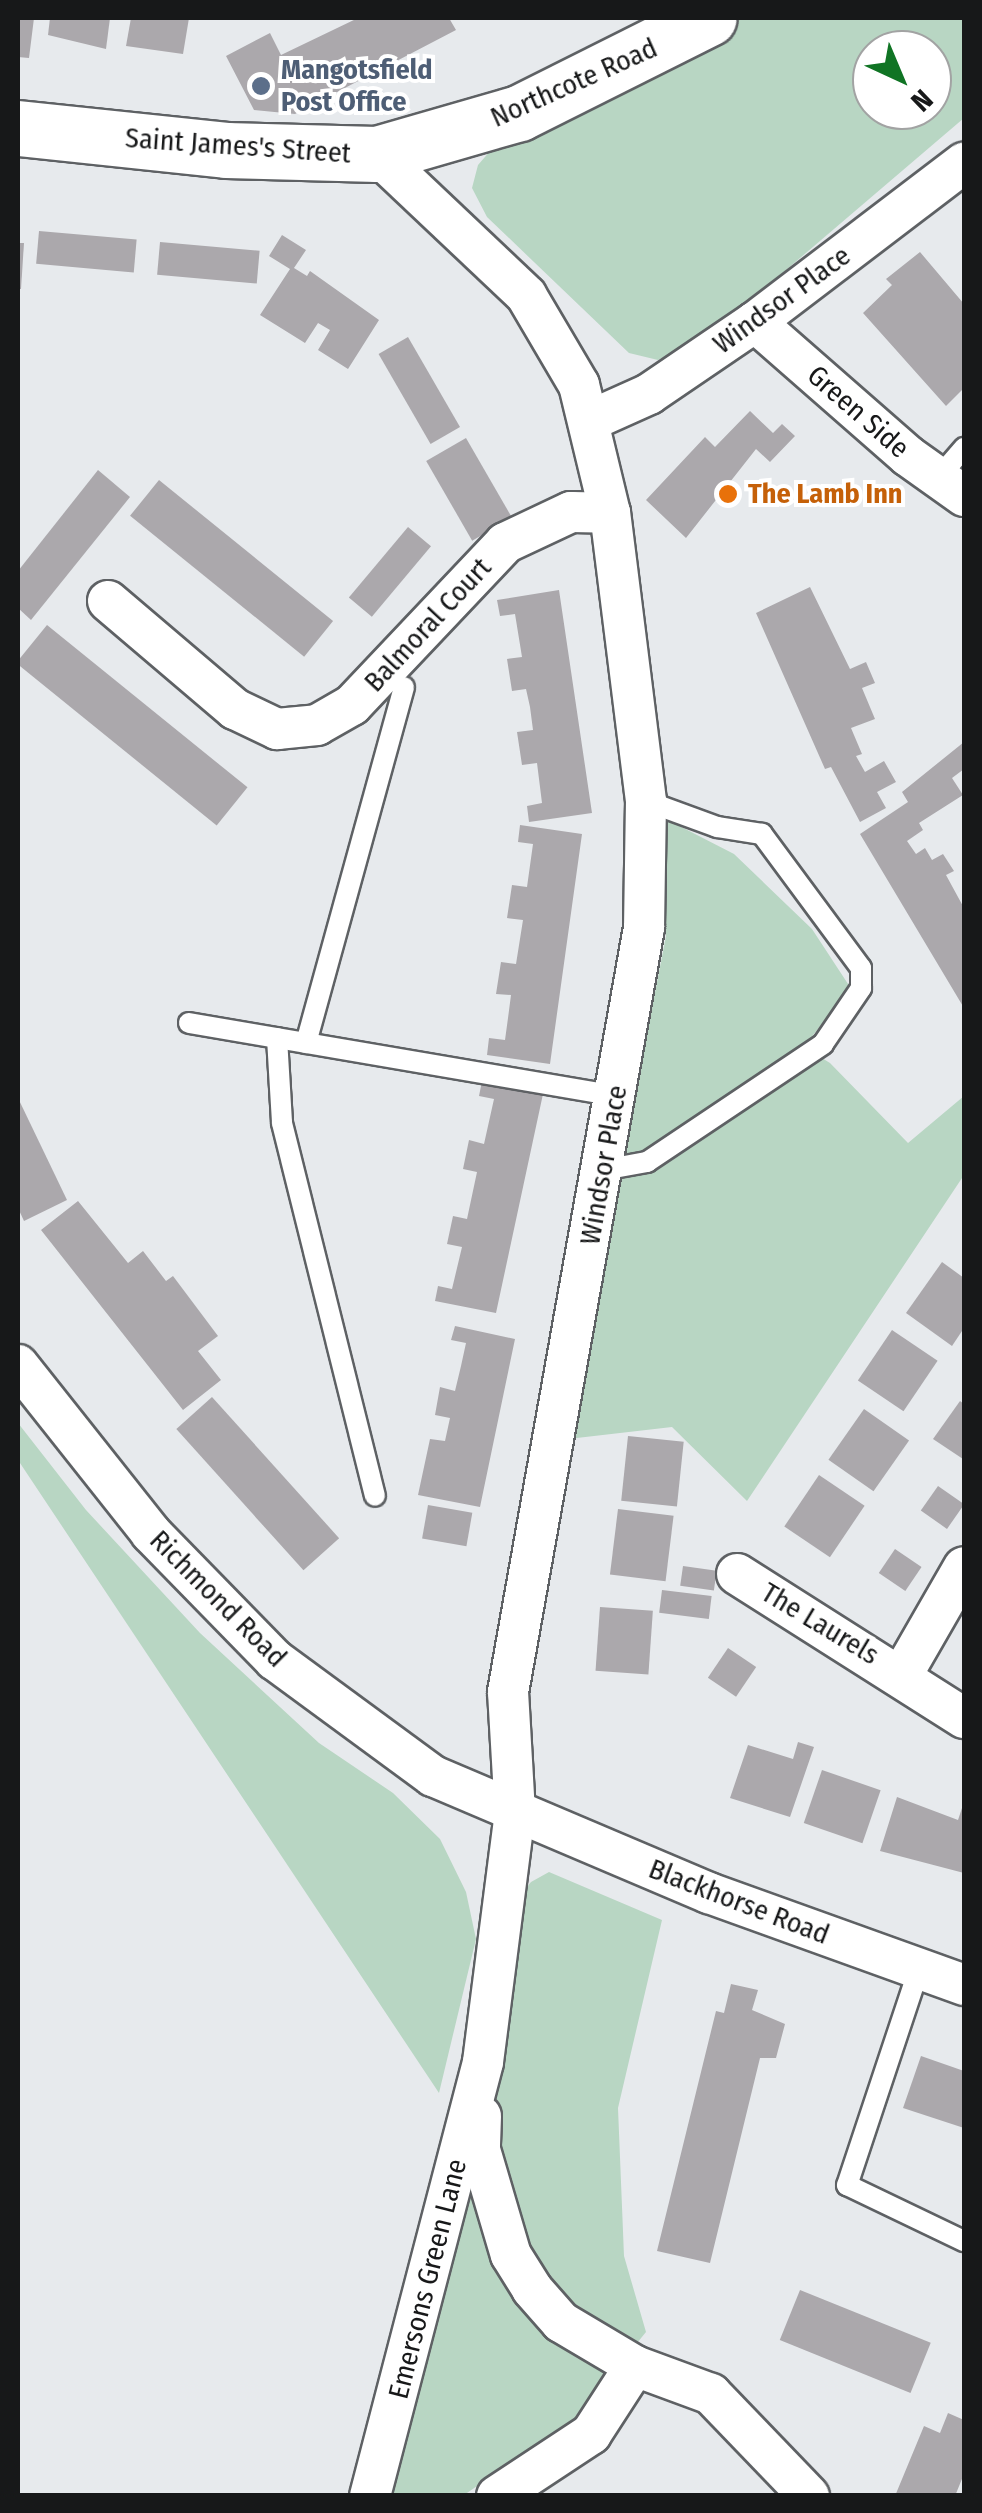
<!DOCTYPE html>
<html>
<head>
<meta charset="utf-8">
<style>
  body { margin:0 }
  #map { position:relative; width:982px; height:2513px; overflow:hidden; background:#e7eaed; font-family:"Fira Sans Condensed",sans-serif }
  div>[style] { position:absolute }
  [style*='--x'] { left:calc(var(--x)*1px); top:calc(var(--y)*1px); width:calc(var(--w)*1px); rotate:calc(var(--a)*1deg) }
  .green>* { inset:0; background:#b8d6c3 }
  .building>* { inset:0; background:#aba8ac; transform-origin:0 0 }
  .roads { filter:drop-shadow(2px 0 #5e6164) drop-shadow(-2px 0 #5e6164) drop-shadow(0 2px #5e6164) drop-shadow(0 -2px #5e6164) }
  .lane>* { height:20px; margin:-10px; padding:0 10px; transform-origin:10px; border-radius:10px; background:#fff }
  .street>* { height:40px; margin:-20px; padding:0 20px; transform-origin:20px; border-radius:20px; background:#fff }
  .secondary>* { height:55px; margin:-27.5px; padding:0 27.5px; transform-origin:27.5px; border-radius:27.5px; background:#fff }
  .dots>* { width:28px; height:28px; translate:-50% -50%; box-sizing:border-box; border:5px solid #fff; border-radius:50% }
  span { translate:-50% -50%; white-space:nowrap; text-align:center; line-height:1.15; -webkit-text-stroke:8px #fff; paint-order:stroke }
  .service-label { font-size:28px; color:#4e5e75; font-weight:700 }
  .left { translate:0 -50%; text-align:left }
  .street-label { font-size:28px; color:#171819 }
  .food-label { font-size:28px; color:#c56008; font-weight:700 }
  .frame { position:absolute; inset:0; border:20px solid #171819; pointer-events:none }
  .north { position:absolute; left:852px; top:30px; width:100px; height:100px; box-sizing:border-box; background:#fff; border:2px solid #a2a3a3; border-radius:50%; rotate:136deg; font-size:28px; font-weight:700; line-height:40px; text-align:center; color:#171819 }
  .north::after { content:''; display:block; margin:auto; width:35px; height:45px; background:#107424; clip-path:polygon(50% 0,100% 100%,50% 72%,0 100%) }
</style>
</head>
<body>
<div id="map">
  <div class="green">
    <div style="clip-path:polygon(evenodd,742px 18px,964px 18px,964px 118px,711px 334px,658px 360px,629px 353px,487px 217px,472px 188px,478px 165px,491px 150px,624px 90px,742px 18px,872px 50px,932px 50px,932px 110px,872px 110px,872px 50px)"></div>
    <div style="clip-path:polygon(660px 816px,734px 854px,812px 929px,850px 987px,804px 1047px,830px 1063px,908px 1143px,964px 1096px,964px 1175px,747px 1501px,672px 1427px,568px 1439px,666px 936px)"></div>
    <div style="clip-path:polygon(18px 1423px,86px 1510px,200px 1633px,319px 1743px,393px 1793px,440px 1839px,466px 1892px,476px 1939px,439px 2093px,18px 1460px)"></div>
    <div style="clip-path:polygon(549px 1872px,662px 1920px,618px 2108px,624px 2256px,646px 2332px,575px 2419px,464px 2495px,383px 2496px,465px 2179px,501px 2080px,510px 1908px,531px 1882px)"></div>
  </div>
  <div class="building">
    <div style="clip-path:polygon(18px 18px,34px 18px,29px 58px,18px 57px)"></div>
    <div style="clip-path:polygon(50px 18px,110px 18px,106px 49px,48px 35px)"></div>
    <div style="clip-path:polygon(131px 18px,189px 18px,183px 54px,126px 46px)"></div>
    <div style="clip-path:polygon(358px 18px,449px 18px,456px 30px,295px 114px,254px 110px,226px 56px,270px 33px,281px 55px)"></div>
    <div style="left:39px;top:231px;width:98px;height:33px;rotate:5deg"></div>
    <div style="clip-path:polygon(282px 235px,306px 250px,294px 268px,307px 276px,310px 271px,379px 320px,348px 369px,318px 350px,330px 330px,318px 323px,305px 343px,260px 315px,290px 269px,269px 256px)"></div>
    <div style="left:160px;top:242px;width:100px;height:33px;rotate:5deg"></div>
    <div style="clip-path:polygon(18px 243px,24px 243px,21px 289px,18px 289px)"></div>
    <div style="clip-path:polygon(920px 252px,964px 304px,964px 388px,946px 406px,863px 313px,892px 285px,886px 279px)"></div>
    <div style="left:408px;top:337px;width:104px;height:34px;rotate:60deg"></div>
    <div style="clip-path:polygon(750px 411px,773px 433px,782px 424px,795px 436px,770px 462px,756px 449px,686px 538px,646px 500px,705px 437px,715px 447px)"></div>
    <div style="left:466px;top:438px;width:92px;height:46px;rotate:60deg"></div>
    <div style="clip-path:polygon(98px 470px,130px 497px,31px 620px,18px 608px,18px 571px)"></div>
    <div style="left:159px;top:480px;width:224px;height:46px;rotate:39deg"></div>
    <div style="left:408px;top:527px;width:30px;height:92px;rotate:40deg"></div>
    <div style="clip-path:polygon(810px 587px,850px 669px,866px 662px,875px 683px,862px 688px,875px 719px,851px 728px,862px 754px,856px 756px,865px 772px,884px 761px,896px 782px,877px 792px,886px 808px,860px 822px,831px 767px,825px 769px,756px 613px)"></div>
    <div style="clip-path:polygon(559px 590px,592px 813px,529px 822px,527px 806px,542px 803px,537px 763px,522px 765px,517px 732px,533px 730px,530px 707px,526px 689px,512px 691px,507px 659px,522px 657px,515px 614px,500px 616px,497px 600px)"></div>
    <div style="left:47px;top:625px;width:258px;height:49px;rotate:39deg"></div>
    <div style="clip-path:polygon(964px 742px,964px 769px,952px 778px,963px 795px,919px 823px,923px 830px,907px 841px,916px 854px,925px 848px,932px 860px,943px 854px,954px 871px,946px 875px,964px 908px,964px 1008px,860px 834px,908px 802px,902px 792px)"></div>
    <div style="clip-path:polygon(520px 825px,582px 834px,550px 1064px,487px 1055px,489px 1038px,505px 1040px,508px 1018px,511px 995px,496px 994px,501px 962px,516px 964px,523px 920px,507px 918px,512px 885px,527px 887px,533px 844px,518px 842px)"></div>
    <div style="clip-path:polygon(482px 1081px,543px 1094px,496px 1313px,435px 1301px,438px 1286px,452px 1289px,462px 1247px,447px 1244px,453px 1216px,467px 1219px,477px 1172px,463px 1169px,469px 1140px,484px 1144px,494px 1099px,479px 1096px)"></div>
    <div style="clip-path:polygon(18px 1098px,67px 1200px,24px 1221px,18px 1208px)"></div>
    <div style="clip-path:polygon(78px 1201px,128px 1263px,143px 1251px,166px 1281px,173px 1276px,218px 1336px,198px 1351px,221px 1380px,183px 1410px,41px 1230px)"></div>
    <div style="clip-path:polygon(942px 1262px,964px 1278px,964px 1328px,952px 1346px,906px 1313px)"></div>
    <div style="clip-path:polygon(455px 1326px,515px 1339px,480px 1507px,418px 1495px,430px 1439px,445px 1441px,450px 1418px,435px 1415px,440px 1387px,455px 1391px,461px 1366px,466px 1343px,451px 1340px)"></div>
    <div style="left:892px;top:1330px;width:55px;height:61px;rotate:34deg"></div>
    <div style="left:212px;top:1397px;width:190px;height:48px;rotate:48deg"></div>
    <div style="clip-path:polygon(960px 1401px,964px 1404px,963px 1459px,933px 1439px)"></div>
    <div style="left:864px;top:1409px;width:55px;height:62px;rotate:35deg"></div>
    <div style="left:628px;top:1436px;width:56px;height:65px;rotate:6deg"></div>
    <div style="left:819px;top:1475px;width:55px;height:62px;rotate:34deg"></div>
    <div style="left:938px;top:1486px;width:32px;height:30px;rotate:35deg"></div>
    <div style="left:428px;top:1505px;width:45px;height:34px;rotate:10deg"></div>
    <div style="left:618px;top:1509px;width:56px;height:66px;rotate:7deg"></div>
    <div style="left:895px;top:1549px;width:32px;height:29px;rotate:34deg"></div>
    <div style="left:683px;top:1566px;width:34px;height:20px;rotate:8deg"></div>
    <div style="left:662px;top:1590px;width:50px;height:23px;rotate:7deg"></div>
    <div style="left:600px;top:1607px;width:53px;height:64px;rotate:4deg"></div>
    <div style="left:728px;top:1648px;width:34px;height:36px;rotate:34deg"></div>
    <div style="clip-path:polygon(798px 1742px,814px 1747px,790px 1817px,730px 1798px,748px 1745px,793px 1759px)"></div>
    <div style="left:822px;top:1770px;width:62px;height:56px;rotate:19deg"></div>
    <div style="clip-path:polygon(897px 1797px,958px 1820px,964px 1802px,964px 1873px,880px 1851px)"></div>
    <div style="clip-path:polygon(731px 1984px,758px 1990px,752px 2010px,785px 2024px,776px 2058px,760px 2058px,710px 2263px,657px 2251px,716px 2011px,724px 2013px)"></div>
    <div style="clip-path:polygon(921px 2056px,964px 2071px,964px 2128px,903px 2108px)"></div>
    <div style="left:800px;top:2290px;width:141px;height:54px;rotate:22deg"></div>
    <div style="clip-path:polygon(948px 2413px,964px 2420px,964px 2474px,955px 2496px,895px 2496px,924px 2426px,940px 2433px)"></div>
  </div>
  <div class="roads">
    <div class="lane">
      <div style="--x:938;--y:478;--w:40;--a:-49"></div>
      <div style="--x:189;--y:1023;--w:433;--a:9.7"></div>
      <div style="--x:277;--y:1038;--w:85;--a:86.6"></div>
      <div style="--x:282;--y:1123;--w:384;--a:76"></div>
      <div style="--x:306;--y:1043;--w:369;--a:-74.6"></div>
      <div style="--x:603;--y:1170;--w:45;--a:-10.3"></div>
      <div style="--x:647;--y:1162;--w:212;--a:-33.8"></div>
      <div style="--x:823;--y:1044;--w:68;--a:-55.8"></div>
      <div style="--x:861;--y:988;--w:20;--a:-90"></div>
      <div style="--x:861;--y:968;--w:167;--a:-126.5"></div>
      <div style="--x:762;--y:834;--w:46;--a:-171.2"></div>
      <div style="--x:717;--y:827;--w:76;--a:-159.9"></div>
      <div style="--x:919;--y:1969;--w:228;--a:108.4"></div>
      <div style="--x:847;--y:2185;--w:130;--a:25.6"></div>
    </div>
    <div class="street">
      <div style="--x:755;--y:322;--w:203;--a:41.2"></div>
      <div style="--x:908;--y:456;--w:69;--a:35.5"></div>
      <div style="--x:589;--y:421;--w:66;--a:-24.2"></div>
      <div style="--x:649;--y:394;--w:128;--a:-34.2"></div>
      <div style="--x:755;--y:322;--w:263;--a:-37.3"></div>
      <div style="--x:108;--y:601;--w:167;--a:40.4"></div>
      <div style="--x:235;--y:709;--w:47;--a:25.5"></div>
      <div style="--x:277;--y:729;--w:40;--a:-5.7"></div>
      <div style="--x:317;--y:725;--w:40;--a:-29.7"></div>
      <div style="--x:352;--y:705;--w:223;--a:-46.6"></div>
      <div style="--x:505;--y:543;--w:73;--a:-25.2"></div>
      <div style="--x:571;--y:512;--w:39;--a:1"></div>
      <div style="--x:18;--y:1365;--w:214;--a:51.6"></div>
      <div style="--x:151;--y:1533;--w:177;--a:45.7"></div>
      <div style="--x:275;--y:1660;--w:196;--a:36.3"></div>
      <div style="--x:433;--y:1776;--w:300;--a:23"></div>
      <div style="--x:709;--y:1893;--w:271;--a:19.8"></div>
      <div style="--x:737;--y:1574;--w:269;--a:32.4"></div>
      <div style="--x:903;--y:1673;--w:122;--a:-60.1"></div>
      <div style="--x:481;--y:2116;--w:34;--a:92"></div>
      <div style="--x:480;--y:2150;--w:109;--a:73.6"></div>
      <div style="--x:511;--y:2255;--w:40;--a:58"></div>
      <div style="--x:532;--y:2289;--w:44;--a:48.7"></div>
      <div style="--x:561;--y:2322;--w:86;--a:30.7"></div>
      <div style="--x:635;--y:2366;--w:81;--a:20.2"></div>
      <div style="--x:711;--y:2394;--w:141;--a:46.1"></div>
      <div style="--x:370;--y:2496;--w:448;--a:-75.4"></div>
      <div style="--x:483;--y:2062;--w:251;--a:-82.7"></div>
      <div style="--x:515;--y:1813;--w:121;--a:-93.3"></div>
      <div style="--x:508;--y:1692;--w:776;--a:-79.91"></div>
      <div style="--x:644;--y:928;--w:127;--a:-89.1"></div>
      <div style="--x:646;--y:801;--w:290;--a:-97.1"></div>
      <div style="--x:610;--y:513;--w:132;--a:-103.6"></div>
      <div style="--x:579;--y:385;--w:104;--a:-120.5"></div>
      <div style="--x:526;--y:295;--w:205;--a:-136.6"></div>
      <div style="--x:497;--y:2496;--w:113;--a:-33.4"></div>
      <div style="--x:591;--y:2434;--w:81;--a:-57.1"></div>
    </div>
    <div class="secondary">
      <div style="--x:18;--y:128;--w:209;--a:6"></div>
      <div style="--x:226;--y:150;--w:151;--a:1.5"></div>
      <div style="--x:377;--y:154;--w:148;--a:-16.1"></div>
      <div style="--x:519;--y:113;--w:212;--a:-26.6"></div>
    </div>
  </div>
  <div class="dots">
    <div style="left:261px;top:86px;background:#5c6f8a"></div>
    <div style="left:728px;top:494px;background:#e8710a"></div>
  </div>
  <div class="service-label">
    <span class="left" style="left:281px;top:86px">Mangotsfield<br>Post Office</span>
  </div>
  <div class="street-label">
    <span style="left:574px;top:83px;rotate:-24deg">Northcote Road</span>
    <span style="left:238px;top:146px;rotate:4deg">Saint James's Street</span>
    <span style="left:782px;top:300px;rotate:-36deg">Windsor Place</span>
    <span style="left:858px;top:412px;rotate:41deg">Green Side</span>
    <span style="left:428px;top:625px;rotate:-47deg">Balmoral Court</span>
    <span style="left:604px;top:1165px;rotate:-80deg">Windsor Place</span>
    <span style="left:218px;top:1599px;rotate:45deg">Richmond Road</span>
    <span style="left:820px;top:1624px;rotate:31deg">The Laurels</span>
    <span style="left:739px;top:1902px;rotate:21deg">Blackhorse Road</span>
    <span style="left:428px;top:2279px;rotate:-76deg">Emersons Green Lane</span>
  </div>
  <div class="food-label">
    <span class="left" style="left:748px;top:494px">The Lamb Inn</span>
  </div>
  <div class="frame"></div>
  <div class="north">N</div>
</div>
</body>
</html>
